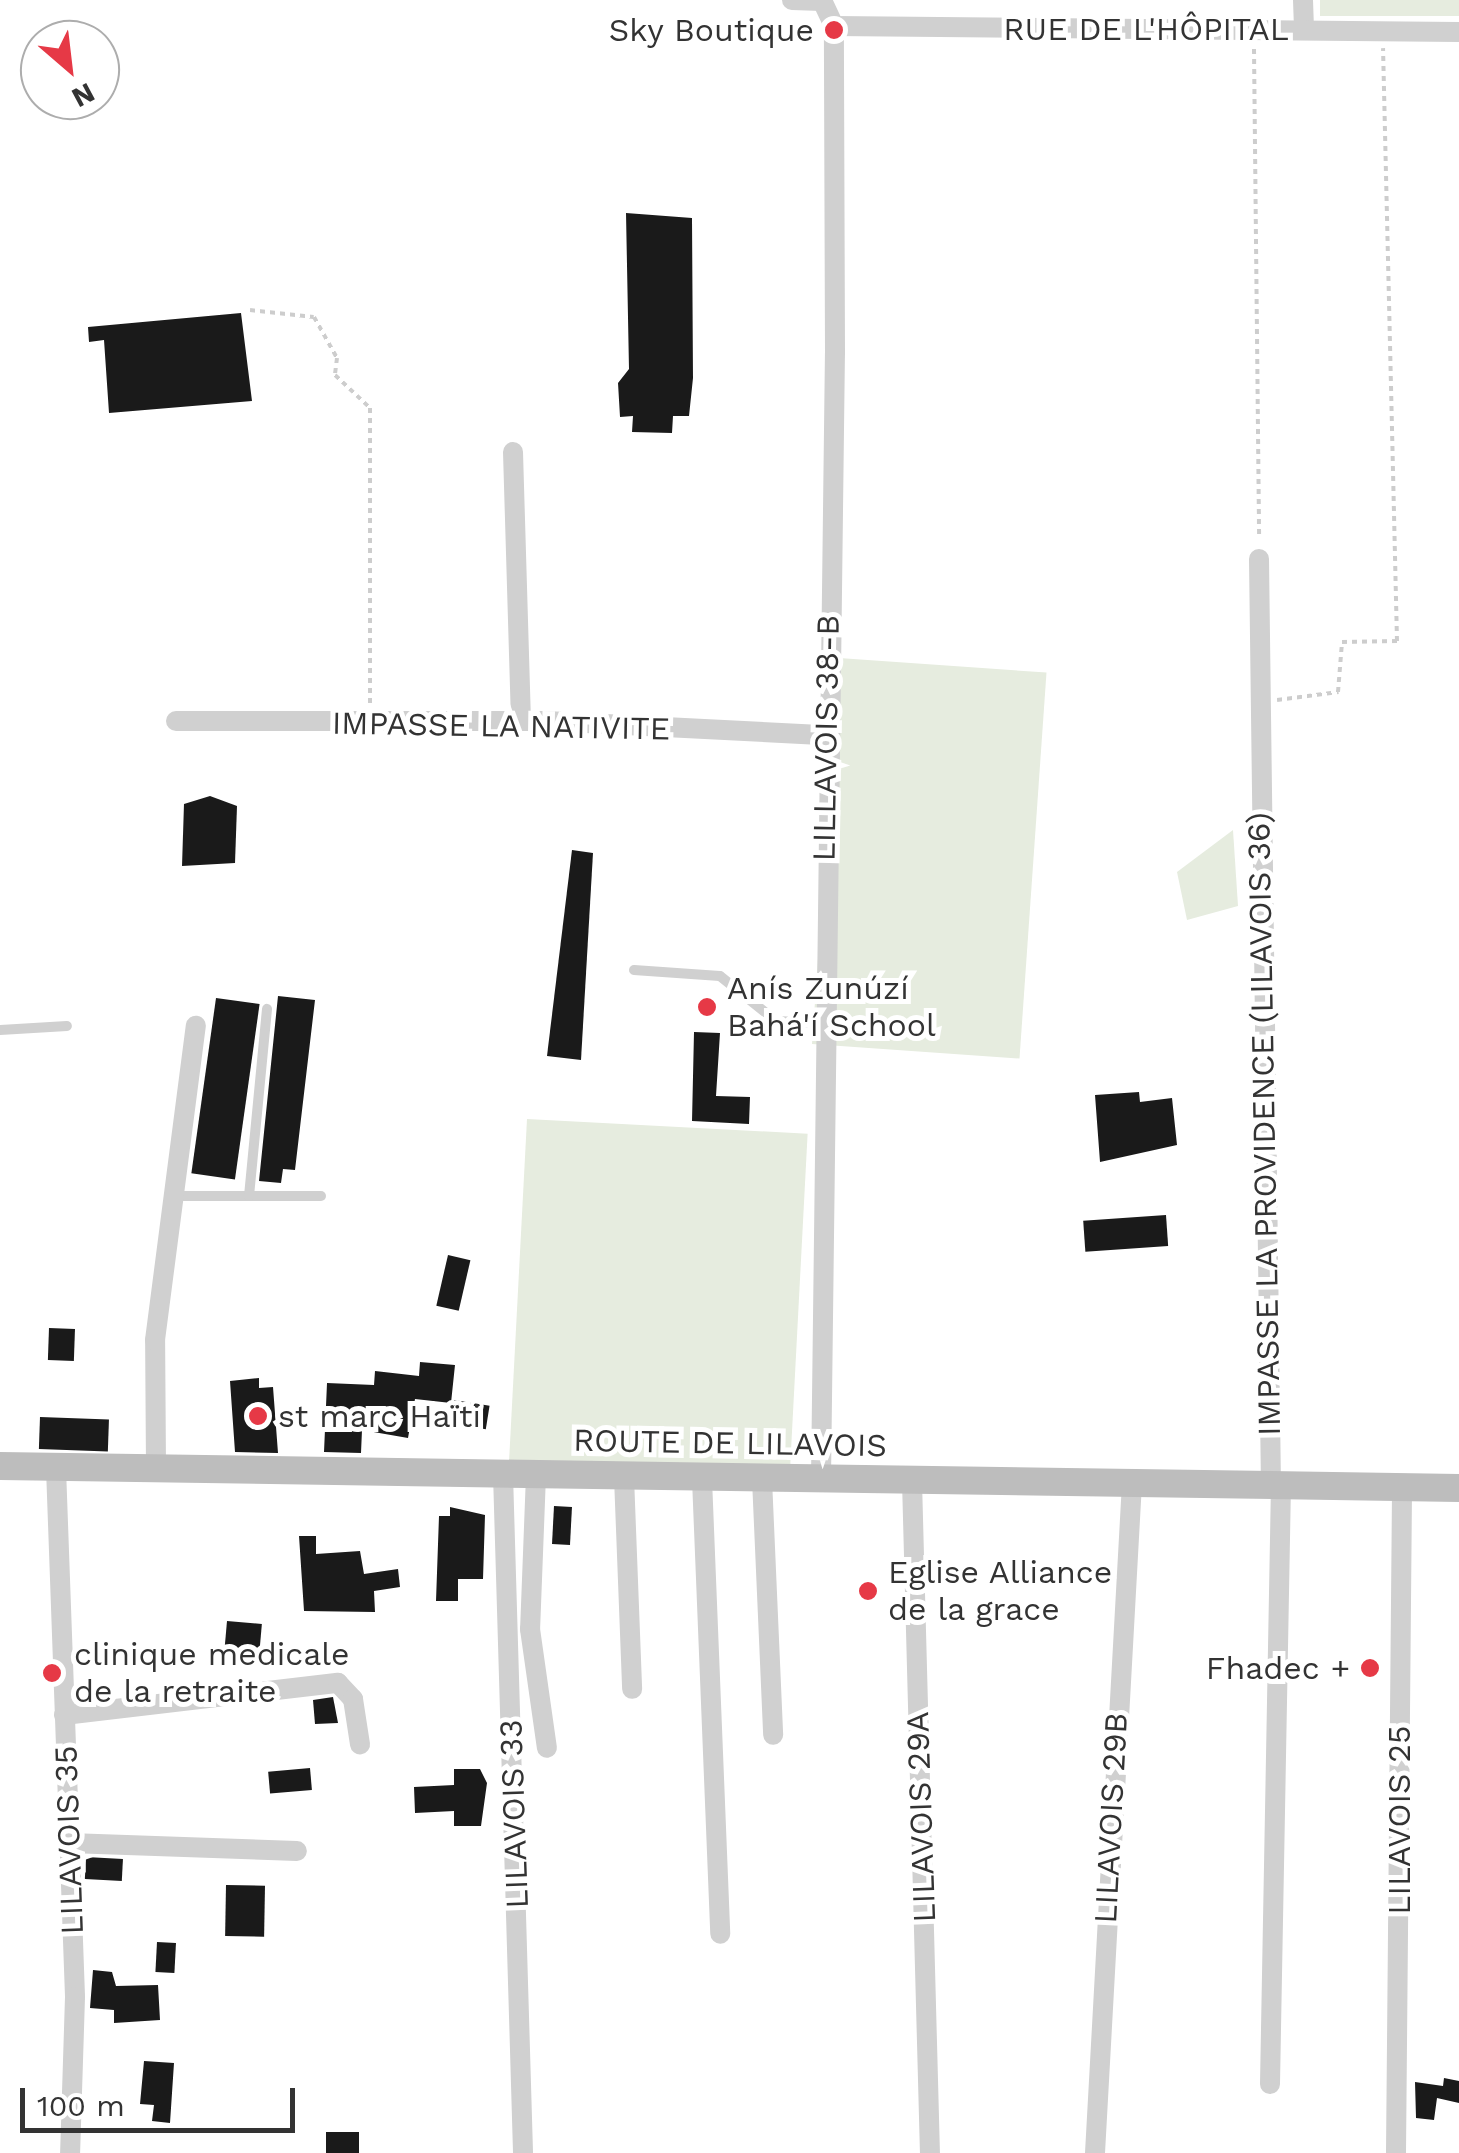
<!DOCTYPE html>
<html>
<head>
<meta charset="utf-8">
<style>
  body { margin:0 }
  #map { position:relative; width:1459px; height:2153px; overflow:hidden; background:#fff; font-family:"Work Sans",sans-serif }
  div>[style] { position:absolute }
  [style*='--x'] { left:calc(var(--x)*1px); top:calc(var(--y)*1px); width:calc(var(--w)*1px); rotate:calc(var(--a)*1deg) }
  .green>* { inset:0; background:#e6ecdf; transform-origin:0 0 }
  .building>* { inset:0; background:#1a1a1a; transform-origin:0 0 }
  .path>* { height:4px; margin-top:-2px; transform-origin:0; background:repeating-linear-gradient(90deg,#cdcdcd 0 5px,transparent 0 10px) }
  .lane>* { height:10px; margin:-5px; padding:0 5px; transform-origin:5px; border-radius:5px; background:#d0d0d0 }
  .street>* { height:20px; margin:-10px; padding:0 10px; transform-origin:10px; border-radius:10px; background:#d0d0d0 }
  .secondary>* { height:28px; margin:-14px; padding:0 14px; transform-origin:14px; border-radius:14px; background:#bdbdbd }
  .dots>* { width:28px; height:28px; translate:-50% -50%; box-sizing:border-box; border:5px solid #fff; border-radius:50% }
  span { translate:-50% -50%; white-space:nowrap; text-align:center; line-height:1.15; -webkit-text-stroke:10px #fff; paint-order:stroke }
  .street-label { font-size:32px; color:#333 }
  .poi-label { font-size:32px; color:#333 }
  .right { translate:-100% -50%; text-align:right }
  .left { translate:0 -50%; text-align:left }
  .north { position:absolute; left:20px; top:20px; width:100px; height:100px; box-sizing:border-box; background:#fff; border:2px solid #adadad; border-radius:50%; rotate:152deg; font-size:28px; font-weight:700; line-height:40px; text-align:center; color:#333 }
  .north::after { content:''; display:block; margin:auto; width:35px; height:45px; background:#e63946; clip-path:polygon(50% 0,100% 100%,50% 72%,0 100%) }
  .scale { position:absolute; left:20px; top:2088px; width:275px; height:45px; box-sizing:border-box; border:5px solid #333; border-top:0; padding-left:12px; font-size:30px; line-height:35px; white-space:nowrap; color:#333; -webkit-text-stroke:8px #fff; paint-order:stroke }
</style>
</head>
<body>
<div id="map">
  <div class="green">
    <div style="left:1320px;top:0;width:139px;height:16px"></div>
    <div style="left:839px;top:658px;width:208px;height:387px;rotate:4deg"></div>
    <div style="clip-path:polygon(1233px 830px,1238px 906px,1187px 920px,1177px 872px)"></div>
    <div style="left:527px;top:1119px;width:281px;height:348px;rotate:3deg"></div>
  </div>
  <div class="building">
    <div style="clip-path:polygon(626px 213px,692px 218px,693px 378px,689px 416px,673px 416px,672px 433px,632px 432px,633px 416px,620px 417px,618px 383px,629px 369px)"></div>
    <div style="clip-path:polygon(241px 313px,252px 401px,109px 413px,104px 340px,89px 342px,88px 327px)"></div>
    <div style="clip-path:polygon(210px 796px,237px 806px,235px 863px,182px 866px,184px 804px)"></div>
    <div style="clip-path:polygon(572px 850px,593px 853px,581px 1060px,547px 1056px)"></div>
    <div style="clip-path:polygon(278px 996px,315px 1000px,295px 1170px,283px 1169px,281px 1183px,259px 1181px)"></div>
    <div style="left:216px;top:998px;width:44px;height:177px;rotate:8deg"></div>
    <div style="clip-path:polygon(694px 1032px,720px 1033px,716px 1096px,750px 1097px,749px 1124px,692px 1121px)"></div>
    <div style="clip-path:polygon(1139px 1092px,1140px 1102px,1172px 1098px,1177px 1145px,1100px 1162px,1095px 1095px)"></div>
    <div style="left:1166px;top:1215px;width:31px;height:83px;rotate:86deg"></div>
    <div style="left:448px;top:1255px;width:23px;height:52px;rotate:13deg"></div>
    <div style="left:49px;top:1328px;width:26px;height:32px;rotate:2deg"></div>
    <div style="clip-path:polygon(420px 1362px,455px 1365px,451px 1403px,415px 1399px,408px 1438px,362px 1430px,361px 1453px,324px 1452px,327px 1383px,374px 1385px,375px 1371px,419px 1376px)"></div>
    <div style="clip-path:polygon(259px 1378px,259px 1388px,273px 1387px,278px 1453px,235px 1452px,230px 1381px)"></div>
    <div style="left:454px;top:1400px;width:36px;height:24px;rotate:9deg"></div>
    <div style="left:40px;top:1417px;width:69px;height:32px;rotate:2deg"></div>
    <div style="left:554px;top:1506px;width:18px;height:38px;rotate:3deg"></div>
    <div style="clip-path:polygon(450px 1507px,485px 1515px,483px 1579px,458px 1579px,458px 1601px,436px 1601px,439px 1516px,450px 1516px)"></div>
    <div style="clip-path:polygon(299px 1536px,316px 1536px,316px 1554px,360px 1551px,364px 1574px,398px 1569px,400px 1587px,374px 1591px,375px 1612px,304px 1611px)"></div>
    <div style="left:227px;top:1621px;width:35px;height:41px;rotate:5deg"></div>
    <div style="left:339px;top:1648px;width:15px;height:34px;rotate:82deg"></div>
    <div style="clip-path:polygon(333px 1697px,338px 1723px,315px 1724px,313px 1700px)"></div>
    <div style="left:310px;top:1768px;width:22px;height:42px;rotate:85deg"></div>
    <div style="clip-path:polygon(454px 1769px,480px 1769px,487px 1783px,481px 1826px,454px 1826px,454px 1811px,415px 1813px,414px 1787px,454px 1785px)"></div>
    <div style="left:86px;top:1857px;width:37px;height:22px;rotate:3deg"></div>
    <div style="left:226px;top:1885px;width:39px;height:51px;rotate:1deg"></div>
    <div style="left:157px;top:1942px;width:19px;height:30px;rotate:3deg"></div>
    <div style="clip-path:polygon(93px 1970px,112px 1972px,116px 1986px,158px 1985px,160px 2020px,114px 2023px,114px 2010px,90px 2008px)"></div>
    <div style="clip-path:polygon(144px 2061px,174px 2063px,170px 2123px,152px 2121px,154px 2105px,140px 2104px)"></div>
    <div style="clip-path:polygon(1444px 2078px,1459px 2081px,1459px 2103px,1437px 2098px,1434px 2120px,1416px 2118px,1415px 2082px,1443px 2086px)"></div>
    <div style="left:326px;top:2132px;width:33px;height:21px"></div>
  </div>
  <div class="path">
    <div style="--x:1254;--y:49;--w:490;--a:89.4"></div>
    <div style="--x:250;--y:310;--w:64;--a:6.2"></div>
    <div style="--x:314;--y:317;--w:47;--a:60.7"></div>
    <div style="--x:337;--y:358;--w:17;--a:97"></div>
    <div style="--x:335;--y:375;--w:48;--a:43.3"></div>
    <div style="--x:370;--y:408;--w:297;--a:90"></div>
    <div style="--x:1277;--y:700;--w:62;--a:-7.5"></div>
    <div style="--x:1338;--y:692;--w:50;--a:-85.4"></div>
    <div style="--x:1342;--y:642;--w:55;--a:-1"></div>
    <div style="--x:1397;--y:641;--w:593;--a:-91.35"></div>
  </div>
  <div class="lane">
    <div style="--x:634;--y:970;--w:86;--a:4"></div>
    <div style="--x:720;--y:976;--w:72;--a:38.8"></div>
    <div style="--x:776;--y:1021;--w:45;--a:2.5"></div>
    <div style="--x:0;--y:1030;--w:67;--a:-3.4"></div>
    <div style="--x:171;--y:1196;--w:150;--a:0"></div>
    <div style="--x:249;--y:1196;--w:188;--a:-84.5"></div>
  </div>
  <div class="street">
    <div style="--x:792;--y:0;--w:30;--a:2"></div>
    <div style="--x:1303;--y:0;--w:30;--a:88"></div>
    <div style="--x:834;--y:26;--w:625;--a:0.55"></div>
    <div style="--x:513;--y:452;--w:269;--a:88.3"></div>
    <div style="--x:1259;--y:559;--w:925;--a:89.26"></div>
    <div style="--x:176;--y:721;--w:370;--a:0"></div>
    <div style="--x:546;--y:721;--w:280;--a:2.9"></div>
    <div style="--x:56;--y:1468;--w:529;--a:87.94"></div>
    <div style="--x:75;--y:1997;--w:156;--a:91.8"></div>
    <div style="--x:156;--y:1468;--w:128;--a:-90.4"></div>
    <div style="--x:155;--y:1340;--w:317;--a:-82.6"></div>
    <div style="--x:503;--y:1474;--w:679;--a:88.31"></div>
    <div style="--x:536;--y:1475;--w:154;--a:92.2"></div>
    <div style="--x:530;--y:1629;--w:120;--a:81.9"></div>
    <div style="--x:624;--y:1477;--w:212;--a:87.8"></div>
    <div style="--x:702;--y:1479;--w:455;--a:87.7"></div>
    <div style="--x:762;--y:1479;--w:256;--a:87.5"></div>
    <div style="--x:821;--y:1479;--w:1126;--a:-89.29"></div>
    <div style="--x:835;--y:353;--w:327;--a:-90.2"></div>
    <div style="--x:834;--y:26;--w:29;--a:-115"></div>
    <div style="--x:912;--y:1481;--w:672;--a:88.47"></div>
    <div style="--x:64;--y:1715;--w:276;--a:-6.7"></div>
    <div style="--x:338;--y:1683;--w:22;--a:47"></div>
    <div style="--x:353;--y:1699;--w:46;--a:81.2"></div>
    <div style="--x:69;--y:1843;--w:228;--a:2"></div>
    <div style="--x:1270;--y:2084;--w:599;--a:-88.95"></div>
    <div style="--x:1095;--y:2153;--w:671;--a:-86.84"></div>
    <div style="--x:1396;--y:2153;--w:666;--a:-89.48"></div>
  </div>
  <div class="secondary">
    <div style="--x:0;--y:1466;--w:1459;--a:0.86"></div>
  </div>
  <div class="dots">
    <div style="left:834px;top:30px;background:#e63946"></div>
    <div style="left:707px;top:1007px;background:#e63946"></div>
    <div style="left:258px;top:1416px;background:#e63946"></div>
    <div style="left:868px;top:1591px;background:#e63946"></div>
    <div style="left:1370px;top:1668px;background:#e63946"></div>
    <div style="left:52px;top:1673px;background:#e63946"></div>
  </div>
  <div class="street-label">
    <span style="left:1146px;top:29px">RUE DE L'HÔPITAL</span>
    <span style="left:501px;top:726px;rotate:1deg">IMPASSE LA NATIVITE</span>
    <span style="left:826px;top:738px;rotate:-89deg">LILLAVOIS 38-B</span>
    <span style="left:1264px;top:1124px;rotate:-91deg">IMPASSE LA PROVIDENCE (LILAVOIS 36)</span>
    <span style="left:730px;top:1443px;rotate:1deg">ROUTE DE LILAVOIS</span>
    <span style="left:514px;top:1814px;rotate:-92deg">LILAVOIS 33</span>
    <span style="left:921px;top:1817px;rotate:-92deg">LILAVOIS 29A</span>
    <span style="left:1111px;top:1818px;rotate:-87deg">LILAVOIS 29B</span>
    <span style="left:1399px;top:1820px;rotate:-90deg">LILAVOIS 25</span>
    <span style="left:69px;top:1840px;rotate:-92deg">LILAVOIS 35</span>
  </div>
  <div class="poi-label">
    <span class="right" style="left:814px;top:30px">Sky Boutique</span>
    <span class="left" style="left:727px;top:1007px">Anís Zunúzí<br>Bahá'í School</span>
    <span class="left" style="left:278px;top:1416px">st marc Haïti</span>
    <span class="left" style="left:888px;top:1591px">Eglise Alliance<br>de la grace</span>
    <span class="left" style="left:74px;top:1673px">clinique medicale<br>de la retraite</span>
    <span class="right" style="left:1350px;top:1668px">Fhadec +</span>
  </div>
  <div class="north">N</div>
  <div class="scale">100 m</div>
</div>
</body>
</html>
